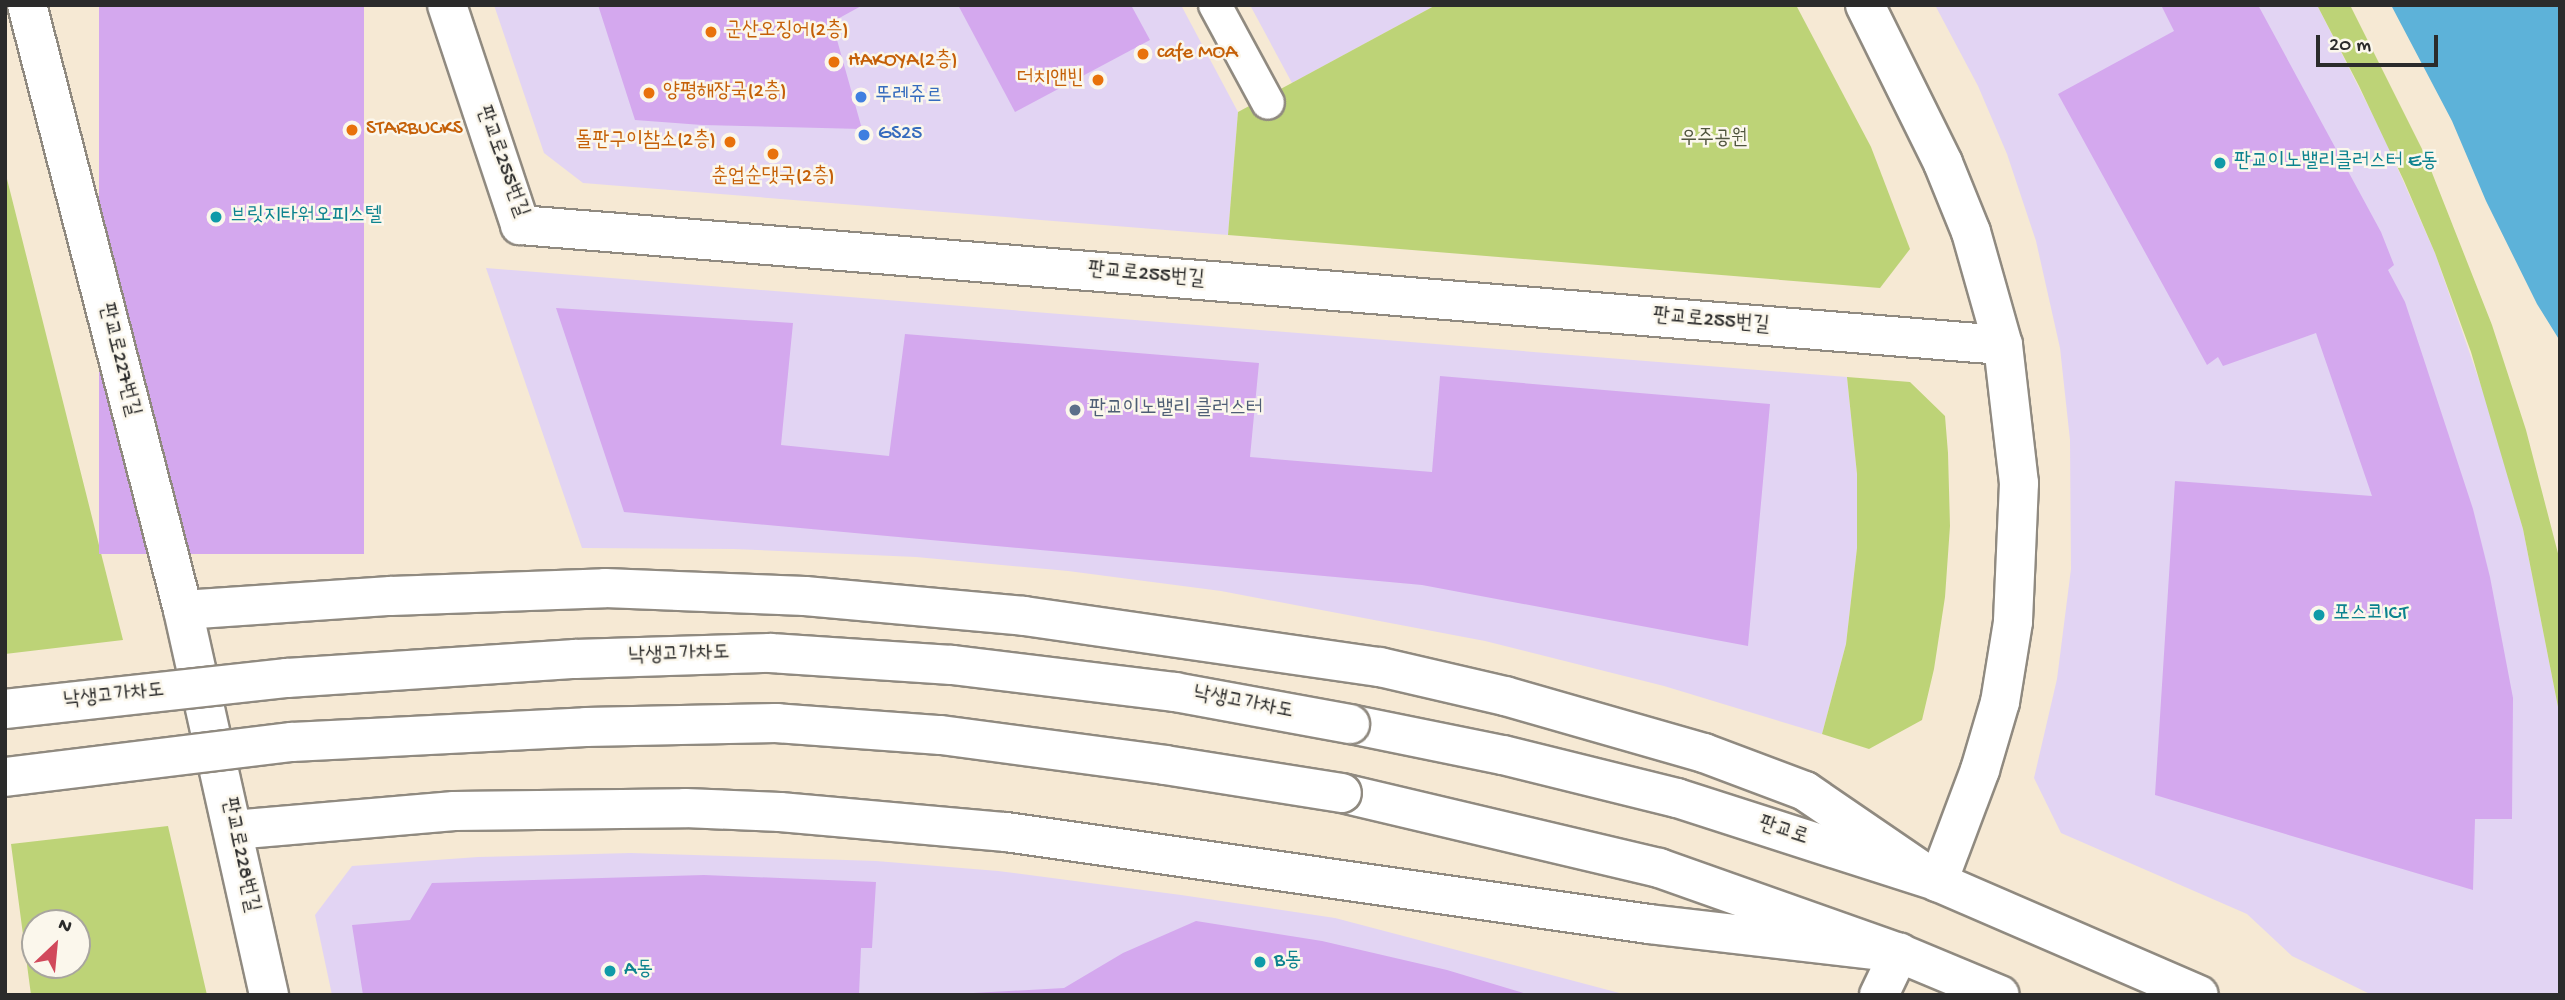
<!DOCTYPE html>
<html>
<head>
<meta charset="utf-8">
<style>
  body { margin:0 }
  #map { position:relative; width:2565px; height:1000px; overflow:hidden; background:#f6e9d4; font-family:"Gochi Hand","Poor Story",sans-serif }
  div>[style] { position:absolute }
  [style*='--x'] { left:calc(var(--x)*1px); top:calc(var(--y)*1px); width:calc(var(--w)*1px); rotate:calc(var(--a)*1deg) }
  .built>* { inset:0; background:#e2d4f3 }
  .green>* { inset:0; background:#bdd377 }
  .water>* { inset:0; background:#5db2d9 }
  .building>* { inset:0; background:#d4a8ee; transform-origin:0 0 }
  .roads { filter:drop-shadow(2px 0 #908a80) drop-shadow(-2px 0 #908a80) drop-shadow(0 2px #908a80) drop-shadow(0 -2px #908a80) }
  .pedestrian>* { height:32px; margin:-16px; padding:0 16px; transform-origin:16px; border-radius:16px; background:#fff }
  .minor>* { height:38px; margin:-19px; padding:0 19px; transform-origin:19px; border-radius:19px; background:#fff }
  .tertiary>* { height:38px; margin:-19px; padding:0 19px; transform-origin:19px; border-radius:19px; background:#fff }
  .secondary>* { height:38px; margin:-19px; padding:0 19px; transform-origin:19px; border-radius:19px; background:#fff }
  .bridges { filter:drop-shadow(2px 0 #908a80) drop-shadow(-2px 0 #908a80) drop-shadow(0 2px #908a80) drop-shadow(0 -2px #908a80) }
  .secondary-bridge>* { height:38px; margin:-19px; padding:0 19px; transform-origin:19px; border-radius:19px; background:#fff }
  .dots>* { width:19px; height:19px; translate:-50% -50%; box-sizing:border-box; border:4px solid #fbf7ec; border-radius:50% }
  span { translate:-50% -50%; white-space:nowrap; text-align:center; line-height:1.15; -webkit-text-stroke:5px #fbf7ec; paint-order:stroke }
  .food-label { font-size:21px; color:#c56008 }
  .left { translate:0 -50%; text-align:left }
  .right { translate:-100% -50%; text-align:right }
  .shop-label { font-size:21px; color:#366cbe }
  .park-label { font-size:21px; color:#50553e }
  .street-label { font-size:21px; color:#2b2b2b }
  .culture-label { font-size:21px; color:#0d838f }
  .service-label { font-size:21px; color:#4e5e75 }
  .frame { position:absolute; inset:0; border:7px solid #2b2b2b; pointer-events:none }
  .north { position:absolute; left:21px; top:909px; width:70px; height:70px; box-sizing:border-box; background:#fbf7ec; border:2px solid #a8a59f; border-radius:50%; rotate:26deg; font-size:19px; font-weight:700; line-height:28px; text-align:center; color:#2b2b2b }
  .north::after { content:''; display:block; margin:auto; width:24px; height:32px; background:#d1495b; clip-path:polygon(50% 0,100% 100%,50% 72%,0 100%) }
  .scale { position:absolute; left:2316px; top:35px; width:122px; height:32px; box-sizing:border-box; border:4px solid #2b2b2b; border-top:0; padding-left:9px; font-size:21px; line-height:24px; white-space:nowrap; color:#2b2b2b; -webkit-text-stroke:5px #fbf7ec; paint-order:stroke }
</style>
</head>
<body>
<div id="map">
  <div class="built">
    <div style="clip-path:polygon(494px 5px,1181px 5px,1238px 112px,1228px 235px,583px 183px,544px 153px)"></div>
    <div style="clip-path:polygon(1250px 5px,1436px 5px,1292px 83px)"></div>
    <div style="clip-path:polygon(1935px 5px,2317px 5px,2382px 133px,2435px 253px,2487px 403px,2523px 529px,2560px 717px,2560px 995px,2372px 995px,2292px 956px,2247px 914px,2061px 833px,2034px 778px,2057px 679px,2071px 569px,2070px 440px,2060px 348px,2036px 241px,2007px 154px,1978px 86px)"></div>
    <div style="clip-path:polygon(486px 268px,1847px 377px,1857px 474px,1857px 548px,1846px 644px,1822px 734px,1664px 686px,1485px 641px,1221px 591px,1068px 571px,916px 557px,733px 549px,582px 548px)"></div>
    <div style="clip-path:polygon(631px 853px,876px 861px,998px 871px,1181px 895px,1335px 918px,1627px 995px,332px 995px,315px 915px,352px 866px,478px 857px)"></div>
  </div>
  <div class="green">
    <div style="clip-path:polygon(1436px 5px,1796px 5px,1871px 147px,1910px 249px,1880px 288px,1228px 235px,1238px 112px)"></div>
    <div style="clip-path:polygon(2317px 5px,2350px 5px,2425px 155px,2492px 325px,2526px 430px,2560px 561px,2560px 717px,2523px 529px,2471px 352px,2435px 253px,2404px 181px,2359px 86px)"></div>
    <div style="clip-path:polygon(5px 171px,103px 561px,123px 640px,5px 654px)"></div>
    <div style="clip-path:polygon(1847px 377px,1910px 382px,1945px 416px,1948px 453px,1950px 526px,1945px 597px,1934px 669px,1922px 720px,1869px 749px,1822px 734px,1846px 644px,1857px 548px,1857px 474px)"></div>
    <div style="clip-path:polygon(evenodd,168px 826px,207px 995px,31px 995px,11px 844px,168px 826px,77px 923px,77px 965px,35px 965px,35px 923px,77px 923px)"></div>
  </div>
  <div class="water">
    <div style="clip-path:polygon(2391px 5px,2560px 5px,2560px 341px,2537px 304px,2486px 201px,2452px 121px)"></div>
  </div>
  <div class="building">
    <div style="left:99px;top:5px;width:265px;height:549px"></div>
    <div style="clip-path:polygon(598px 5px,863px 5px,832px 22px,862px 129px,702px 125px,635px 120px)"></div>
    <div style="clip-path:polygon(958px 5px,1131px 5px,1150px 40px,1015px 112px)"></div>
    <div style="clip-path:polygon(2161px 5px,2258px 5px,2381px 232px,2394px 265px,2388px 270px,2405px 302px,2473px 509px,2490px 577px,2513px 698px,2512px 819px,2475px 819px,2473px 890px,2155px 795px,2175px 481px,2372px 496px,2316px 333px,2223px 366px,2218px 357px,2207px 365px,2058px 94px,2174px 31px)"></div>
    <div style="clip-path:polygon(556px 308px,793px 323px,781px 445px,889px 456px,905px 334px,1259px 363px,1250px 457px,1432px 472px,1440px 376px,1770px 404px,1748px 646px,1422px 585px,624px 512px)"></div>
    <div style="clip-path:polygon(704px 875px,876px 882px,872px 948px,861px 948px,859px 995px,363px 995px,352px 925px,410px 920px,432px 883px)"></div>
    <div style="clip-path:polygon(1196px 921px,1322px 941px,1447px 970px,1530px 995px,937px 995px,1064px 988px,1123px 953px)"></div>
  </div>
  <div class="roads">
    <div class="pedestrian">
      <div style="--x:1215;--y:5;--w:111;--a:61.6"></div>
    </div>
    <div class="minor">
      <div style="--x:447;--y:5;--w:232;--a:71.6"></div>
      <div style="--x:520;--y:225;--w:1488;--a:4.63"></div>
    </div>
    <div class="tertiary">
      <div style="--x:27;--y:5;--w:625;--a:75.54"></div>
      <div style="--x:183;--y:610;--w:394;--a:77.4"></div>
      <div style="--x:1865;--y:5;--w:176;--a:63.7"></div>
      <div style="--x:1943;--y:163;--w:74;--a:67.9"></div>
      <div style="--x:1971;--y:232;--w:117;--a:74.2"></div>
      <div style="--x:2003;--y:345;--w:139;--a:83.4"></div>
      <div style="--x:2019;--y:483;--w:139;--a:92.5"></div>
      <div style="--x:2013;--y:622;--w:81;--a:99.2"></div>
      <div style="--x:2000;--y:702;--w:71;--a:106.4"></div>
      <div style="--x:1980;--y:770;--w:120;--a:110.6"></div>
      <div style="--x:1879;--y:995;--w:47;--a:-64.5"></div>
    </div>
    <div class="secondary">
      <div style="--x:183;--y:610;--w:208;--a:-3.9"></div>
      <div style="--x:391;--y:596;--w:214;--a:-2.1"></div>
      <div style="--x:605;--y:588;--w:200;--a:2.3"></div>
      <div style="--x:805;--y:596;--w:220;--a:5.2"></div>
      <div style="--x:1024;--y:616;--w:360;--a:8.2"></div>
      <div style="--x:1380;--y:667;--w:128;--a:13.1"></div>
      <div style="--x:1505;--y:696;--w:207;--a:16"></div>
      <div style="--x:1704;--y:753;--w:108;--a:20.6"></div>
      <div style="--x:1805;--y:791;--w:161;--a:34.4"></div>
      <div style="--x:1350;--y:724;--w:156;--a:11.5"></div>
      <div style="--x:1503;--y:755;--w:179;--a:13.9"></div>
      <div style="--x:1677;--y:798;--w:274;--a:17.8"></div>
      <div style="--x:1938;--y:882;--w:284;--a:23.4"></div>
      <div style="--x:1342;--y:793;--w:326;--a:13.3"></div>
      <div style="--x:1659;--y:868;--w:255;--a:19.5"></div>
      <div style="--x:1899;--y:953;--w:109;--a:22.6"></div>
      <div style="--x:233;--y:830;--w:222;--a:-4.9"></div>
      <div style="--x:454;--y:811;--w:231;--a:-0.7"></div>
      <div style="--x:685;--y:808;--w:95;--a:2.4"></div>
      <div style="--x:780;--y:812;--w:227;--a:5.1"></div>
      <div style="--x:1006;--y:832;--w:650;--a:8.14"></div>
      <div style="--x:1649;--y:924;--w:252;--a:6.6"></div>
    </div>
  </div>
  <div class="bridges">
    <div class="secondary-bridge">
      <div style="--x:5;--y:709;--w:284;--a:-6.3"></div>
      <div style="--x:287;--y:678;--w:289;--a:-3.8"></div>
      <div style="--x:575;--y:659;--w:195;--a:-1.8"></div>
      <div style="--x:770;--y:653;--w:182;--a:3.8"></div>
      <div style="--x:952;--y:665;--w:225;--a:6.9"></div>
      <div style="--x:1175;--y:692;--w:178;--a:10.4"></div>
      <div style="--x:5;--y:777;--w:289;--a:-7"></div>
      <div style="--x:292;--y:742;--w:294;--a:-2.9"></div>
      <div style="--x:586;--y:727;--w:190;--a:-1.2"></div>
      <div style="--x:776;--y:723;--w:165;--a:4.2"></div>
      <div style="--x:941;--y:735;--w:226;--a:7.6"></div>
      <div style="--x:1165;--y:765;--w:179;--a:9"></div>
    </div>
  </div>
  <div class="dots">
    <div style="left:711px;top:32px;background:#e8710a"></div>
    <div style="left:1143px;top:54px;background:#e8710a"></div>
    <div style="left:834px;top:62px;background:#e8710a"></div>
    <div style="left:1098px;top:80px;background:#e8710a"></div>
    <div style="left:649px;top:93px;background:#e8710a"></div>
    <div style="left:861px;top:97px;background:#3f7fe0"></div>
    <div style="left:352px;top:130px;background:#e8710a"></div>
    <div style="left:864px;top:135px;background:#3f7fe0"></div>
    <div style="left:730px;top:142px;background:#e8710a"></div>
    <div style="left:773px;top:154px;background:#e8710a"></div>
    <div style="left:2220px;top:163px;background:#0f9aa8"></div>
    <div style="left:216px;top:217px;background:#0f9aa8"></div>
    <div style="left:1075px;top:410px;background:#5c6f8a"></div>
    <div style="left:2319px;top:615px;background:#0f9aa8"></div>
    <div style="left:1260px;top:962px;background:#0f9aa8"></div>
    <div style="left:610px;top:971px;background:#0f9aa8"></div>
  </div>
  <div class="food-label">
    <span class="left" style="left:725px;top:32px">군산오징어(2층)</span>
    <span class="left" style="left:1157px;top:54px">cafe MOA</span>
    <span class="left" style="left:848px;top:62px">HAKOYA(2층)</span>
    <span class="right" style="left:1084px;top:80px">더치앤빈</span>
    <span class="left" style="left:663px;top:93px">양평해장국(2층)</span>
    <span class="left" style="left:366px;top:130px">STARBUCKS</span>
    <span class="right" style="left:716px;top:142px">돌판구이참소(2층)</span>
    <span style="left:773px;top:178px">춘업순댓국(2층)</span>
  </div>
  <div class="shop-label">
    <span class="left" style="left:875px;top:97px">뚜레쥬르</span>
    <span class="left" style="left:878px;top:135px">GS25</span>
  </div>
  <div class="park-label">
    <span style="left:1714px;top:140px">우주공원</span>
  </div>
  <div class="street-label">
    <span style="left:501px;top:162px;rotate:70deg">판교로255번길</span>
    <span style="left:1146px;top:276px;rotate:5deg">판교로255번길</span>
    <span style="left:1711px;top:322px;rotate:5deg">판교로255번길</span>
    <span style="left:118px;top:360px;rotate:76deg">판교로227번길</span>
    <span style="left:679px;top:656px;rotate:-2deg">낙생고가차도</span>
    <span style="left:114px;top:697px;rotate:-6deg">낙생고가차도</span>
    <span style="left:1243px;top:704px;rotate:11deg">낙생고가차도</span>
    <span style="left:1783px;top:832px;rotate:18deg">판교로</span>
    <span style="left:239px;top:855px;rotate:78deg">판교로228번길</span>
  </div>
  <div class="culture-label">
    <span class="left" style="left:2234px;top:163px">판교이노밸리클러스터 E동</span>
    <span class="left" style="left:230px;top:217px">브릿지타워오피스텔</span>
    <span class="left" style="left:2333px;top:615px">포스코ICT</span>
    <span class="left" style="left:1274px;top:962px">B동</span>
    <span class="left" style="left:624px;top:971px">A동</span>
  </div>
  <div class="service-label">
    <span class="left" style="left:1089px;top:410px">판교이노밸리 클러스터</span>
  </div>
  <div class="frame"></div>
  <div class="north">N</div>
  <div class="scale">20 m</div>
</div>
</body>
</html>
